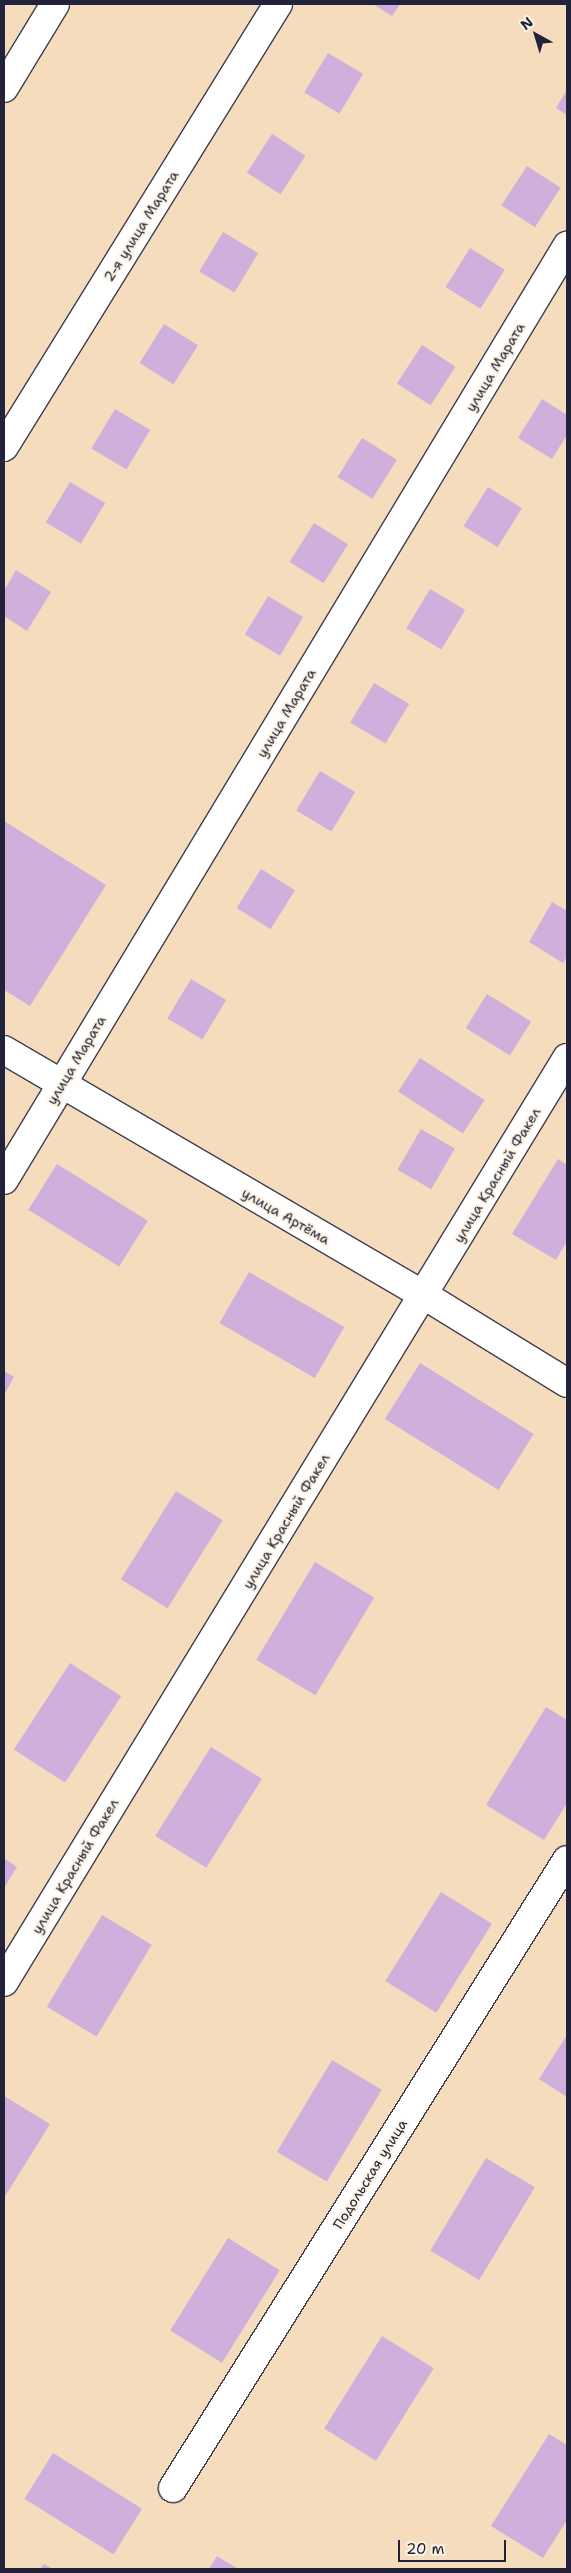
<!DOCTYPE html>
<html>
<head>
<meta charset="utf-8">
<style>
  body { margin:0 }
  #map { position:relative; width:571px; height:2573px; overflow:hidden; background:#f4dcbd; font-family:"Shantell Sans",sans-serif }
  div>[style] { position:absolute }
  [style*='--x'] { left:calc(var(--x)*1px); top:calc(var(--y)*1px); width:calc(var(--w)*1px); rotate:calc(var(--a)*1deg) }
  .building>* { inset:0; background:#cfafdc; transform-origin:0 0 }
  .roads { filter:drop-shadow(1px 0 #423e4e) drop-shadow(-1px 0 #423e4e) drop-shadow(0 1px #423e4e) drop-shadow(0 -1px #423e4e) }
  .minor>* { height:28px; margin:-14px; padding:0 14px; transform-origin:14px; border-radius:14px; background:#fff }
  span { translate:-50% -50%; white-space:nowrap; text-align:center; line-height:1.15; -webkit-text-stroke:4.5px #fcf5e5; paint-order:stroke }
  .street-label { font-size:14px; color:#22223b }
  .frame { position:absolute; inset:0; border:5px solid #22223b; pointer-events:none }
  .north { position:absolute; left:511px; top:10px; width:50px; height:50px; -webkit-text-stroke:4px #fcf5e5; paint-order:stroke; rotate:321deg; font-size:14px; font-weight:700; line-height:20px; text-align:center; color:#22223b }
  .north::after { content:''; display:block; margin:auto; width:18px; height:22px; background:#22223b; clip-path:polygon(50% 0,100% 100%,50% 72%,0 100%) }
  .scale { position:absolute; left:398px; top:2540px; width:108px; height:22px; box-sizing:border-box; border:2px solid #22223b; border-top:0; padding-left:6px; font-size:15px; line-height:18px; white-space:nowrap; color:#22223b; -webkit-text-stroke:4px #fcf5e5; paint-order:stroke }
</style>
</head>
<body>
<div id="map">
  <div class="building">
    <div style="clip-path:polygon(373px 4px,400px 4px,392px 16px)"></div>
    <div style="left:328px;top:53px;width:41px;height:46px;rotate:31deg"></div>
    <div style="clip-path:polygon(567px 90px,567px 115px,556px 108px)"></div>
    <div style="left:272px;top:134px;width:40px;height:46px;rotate:33deg"></div>
    <div style="left:527px;top:166px;width:40px;height:47px;rotate:33deg"></div>
    <div style="left:223px;top:232px;width:41px;height:46px;rotate:31deg"></div>
    <div style="left:470px;top:248px;width:41px;height:46px;rotate:32deg"></div>
    <div style="left:164px;top:324px;width:40px;height:46px;rotate:32deg"></div>
    <div style="left:422px;top:345px;width:40px;height:46px;rotate:33deg"></div>
    <div style="clip-path:polygon(542px 399px,567px 415px,567px 435px,552px 459px,518px 438px)"></div>
    <div style="left:115px;top:409px;width:41px;height:46px;rotate:31deg"></div>
    <div style="left:362px;top:438px;width:41px;height:46px;rotate:32deg"></div>
    <div style="left:70px;top:482px;width:41px;height:47px;rotate:31deg"></div>
    <div style="left:488px;top:487px;width:40px;height:46px;rotate:32deg"></div>
    <div style="left:314px;top:523px;width:40px;height:46px;rotate:32deg"></div>
    <div style="clip-path:polygon(16px 570px,51px 592px,27px 631px,4px 616px,4px 591px)"></div>
    <div style="left:430px;top:589px;width:41px;height:46px;rotate:31deg"></div>
    <div style="left:268px;top:596px;width:41px;height:45px;rotate:31deg"></div>
    <div style="left:374px;top:683px;width:41px;height:46px;rotate:31deg"></div>
    <div style="left:320px;top:771px;width:41px;height:46px;rotate:31deg"></div>
    <div style="clip-path:polygon(4px 821px,106px 885px,30px 1006px,4px 990px)"></div>
    <div style="left:261px;top:869px;width:40px;height:46px;rotate:32deg"></div>
    <div style="clip-path:polygon(552px 902px,567px 911px,567px 956px,563px 963px,529px 942px)"></div>
    <div style="left:191px;top:979px;width:41px;height:46px;rotate:31deg"></div>
    <div style="left:487px;top:994px;width:52px;height:40px;rotate:32deg"></div>
    <div style="left:420px;top:1058px;width:77px;height:40px;rotate:33deg"></div>
    <div style="left:421px;top:1129px;width:39px;height:47px;rotate:30deg"></div>
    <div style="clip-path:polygon(558px 1159px,567px 1165px,567px 1241px,556px 1260px,512px 1234px)"></div>
    <div style="left:57px;top:1164px;width:107px;height:54px;rotate:32deg"></div>
    <div style="left:249px;top:1272px;width:110px;height:59px;rotate:30deg"></div>
    <div style="left:420px;top:1363px;width:134px;height:66px;rotate:32deg"></div>
    <div style="clip-path:polygon(4px 1371px,14px 1377px,4px 1395px)"></div>
    <div style="left:176px;top:1491px;width:55px;height:104px;rotate:32deg"></div>
    <div style="left:315px;top:1562px;width:69px;height:114px;rotate:31deg"></div>
    <div style="left:70px;top:1663px;width:61px;height:103px;rotate:33deg"></div>
    <div style="clip-path:polygon(546px 1707px,567px 1720px,567px 1803px,544px 1840px,486px 1805px)"></div>
    <div style="left:211px;top:1747px;width:60px;height:105px;rotate:32deg"></div>
    <div style="clip-path:polygon(4px 1858px,17px 1867px,4px 1888px)"></div>
    <div style="left:441px;top:1892px;width:60px;height:105px;rotate:32deg"></div>
    <div style="left:102px;top:1915px;width:58px;height:107px;rotate:31deg"></div>
    <div style="clip-path:polygon(567px 2035px,567px 2097px,539px 2079px)"></div>
    <div style="left:332px;top:2060px;width:58px;height:107px;rotate:31deg"></div>
    <div style="clip-path:polygon(4px 2096px,50px 2124px,4px 2198px)"></div>
    <div style="left:486px;top:2158px;width:57px;height:108px;rotate:31deg"></div>
    <div style="left:228px;top:2238px;width:61px;height:109px;rotate:32deg"></div>
    <div style="left:382px;top:2336px;width:61px;height:109px;rotate:32deg"></div>
    <div style="clip-path:polygon(549px 2434px,567px 2445px,567px 2520px,543px 2558px,491px 2526px)"></div>
    <div style="left:53px;top:2453px;width:105px;height:54px;rotate:32deg"></div>
    <div style="clip-path:polygon(217px 2556px,238px 2569px,209px 2569px)"></div>
    <div style="clip-path:polygon(44px 2564px,53px 2569px,40px 2569px)"></div>
  </div>
  <div class="roads">
    <div class="minor">
      <div style="--x:4;--y:88;--w:98;--a:-58.7"></div>
      <div style="--x:4;--y:447;--w:521;--a:-58.26"></div>
      <div style="--x:4;--y:1050;--w:486;--a:30.3"></div>
      <div style="--x:424;--y:1295;--w:168;--a:31.6"></div>
      <div style="--x:4;--y:1180;--w:1091;--a:-58.92"></div>
      <div style="--x:4;--y:1982;--w:1082;--a:-58.65"></div>
      <div style="--x:173;--y:2488;--w:741;--a:-57.9"></div>
    </div>
  </div>
  <div class="street-label">
    <span style="left:141px;top:226px;rotate:-58deg">2-я улица Марата</span>
    <span style="left:495px;top:367px;rotate:-59deg">улица Марата</span>
    <span style="left:286px;top:713px;rotate:-59deg">улица Марата</span>
    <span style="left:76px;top:1060px;rotate:-59deg">улица Марата</span>
    <span style="left:497px;top:1175px;rotate:-59deg">улица Красный Факел</span>
    <span style="left:286px;top:1216px;rotate:30deg">улица Артёма</span>
    <span style="left:286px;top:1521px;rotate:-59deg">улица Красный Факел</span>
    <span style="left:75px;top:1866px;rotate:-59deg">улица Красный Факел</span>
    <span style="left:370px;top:2174px;rotate:-58deg">Подольская улица</span>
  </div>
  <div class="frame"></div>
  <div class="north">N</div>
  <div class="scale">20 m</div>
</div>
</body>
</html>
